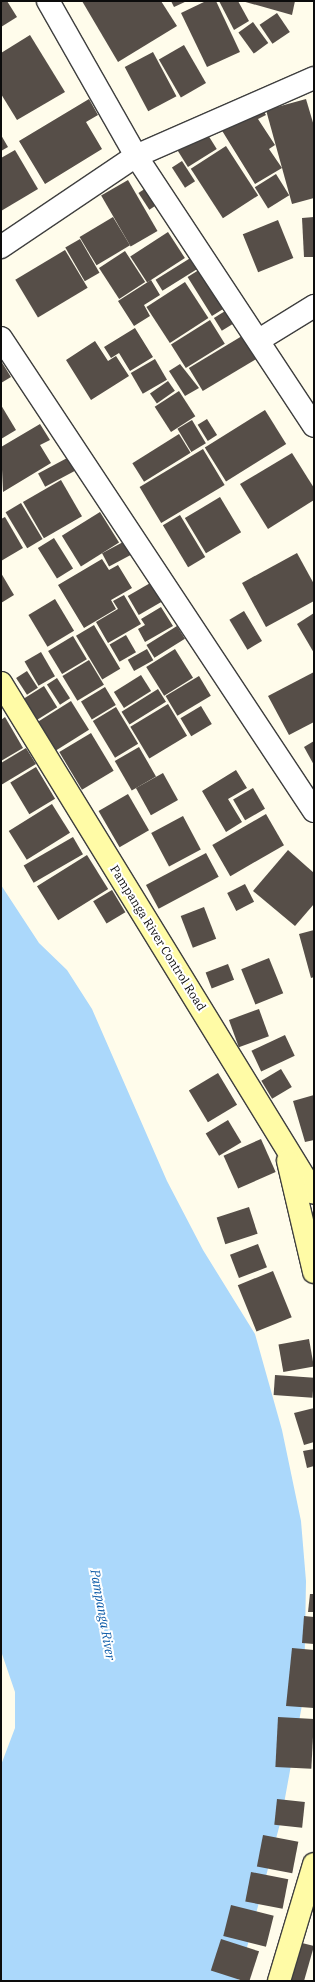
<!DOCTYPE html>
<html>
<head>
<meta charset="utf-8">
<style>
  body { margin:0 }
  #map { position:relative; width:315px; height:1982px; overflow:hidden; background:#fffceb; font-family:"IBM Plex Serif",serif }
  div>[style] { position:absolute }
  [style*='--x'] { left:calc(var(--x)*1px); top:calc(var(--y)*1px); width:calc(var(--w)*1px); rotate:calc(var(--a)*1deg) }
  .water>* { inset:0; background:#abd8fb }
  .building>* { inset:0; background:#564e48; transform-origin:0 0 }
  .roads { filter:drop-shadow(1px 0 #3f3f3f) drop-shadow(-1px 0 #3f3f3f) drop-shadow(0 1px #3f3f3f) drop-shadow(0 -1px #3f3f3f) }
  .street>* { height:22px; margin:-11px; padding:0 11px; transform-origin:11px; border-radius:11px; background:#fff }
  .secondary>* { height:22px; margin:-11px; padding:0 11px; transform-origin:11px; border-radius:11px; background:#fffba6 }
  span { translate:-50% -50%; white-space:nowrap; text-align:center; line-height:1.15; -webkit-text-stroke:4px #fff; paint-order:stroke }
  .street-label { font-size:12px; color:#0c0c0c }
  .water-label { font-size:13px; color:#0c5aa7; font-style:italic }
  .frame { position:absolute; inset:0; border:2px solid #0c0c0c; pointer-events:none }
</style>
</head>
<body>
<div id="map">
  <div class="water">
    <div style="clip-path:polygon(1px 885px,39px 943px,67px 970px,92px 1009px,167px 1181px,203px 1250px,255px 1334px,282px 1430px,301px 1521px,306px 1581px,304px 1694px,281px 1820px,238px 1981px,1px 1981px,1px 1765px,15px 1728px,15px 1692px,1px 1651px)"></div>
  </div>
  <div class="building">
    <div style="clip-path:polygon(1px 1px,7px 1px,17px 17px,1px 27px)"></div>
    <div style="clip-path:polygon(82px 1px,161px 1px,177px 26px,118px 62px)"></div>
    <div style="clip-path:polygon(171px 1px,187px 1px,174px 7px)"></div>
    <div style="clip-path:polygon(206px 1px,216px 1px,240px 52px,207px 67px,181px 13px)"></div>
    <div style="clip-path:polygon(219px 1px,238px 1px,249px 21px,234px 30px)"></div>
    <div style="clip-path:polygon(242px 1px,295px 1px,292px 15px)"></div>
    <div style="left:277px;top:13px;width:23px;height:21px;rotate:56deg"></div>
    <div style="left:253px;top:22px;width:26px;height:18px;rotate:54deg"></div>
    <div style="clip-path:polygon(30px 35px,65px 92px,17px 120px,1px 94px,1px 53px)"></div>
    <div style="left:184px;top:45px;width:44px;height:29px;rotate:60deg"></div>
    <div style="left:153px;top:52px;width:50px;height:32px;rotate:62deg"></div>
    <div style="clip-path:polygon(89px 99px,98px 115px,86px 122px,102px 149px,45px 184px,19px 141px)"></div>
    <div style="clip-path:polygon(306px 99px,314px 126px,314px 198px,292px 204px,266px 110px)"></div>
    <div style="clip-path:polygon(260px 105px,266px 115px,258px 119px,275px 145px,269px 149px,282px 168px,255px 184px,221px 129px)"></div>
    <div style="left:203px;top:127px;width:26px;height:34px;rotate:58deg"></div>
    <div style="clip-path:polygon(1px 135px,8px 147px,1px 151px)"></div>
    <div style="left:226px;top:146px;width:59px;height:42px;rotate:57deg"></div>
    <div style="clip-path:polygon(15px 150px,38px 189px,1px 211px,1px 158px)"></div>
    <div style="left:182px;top:161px;width:24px;height:12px;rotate:57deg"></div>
    <div style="left:276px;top:174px;width:25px;height:25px;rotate:58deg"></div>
    <div style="left:128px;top:180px;width:59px;height:31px;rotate:60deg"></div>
    <div style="left:146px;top:188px;width:20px;height:9px;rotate:57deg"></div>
    <div style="left:113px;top:217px;width:33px;height:39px;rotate:59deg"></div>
    <div style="clip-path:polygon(314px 217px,314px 257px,304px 257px,302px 218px)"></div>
    <div style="left:278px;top:220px;width:41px;height:38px;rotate:68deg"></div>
    <div style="left:168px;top:232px;width:31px;height:45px;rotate:57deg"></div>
    <div style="left:80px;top:239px;width:39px;height:17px;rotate:60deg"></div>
    <div style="left:65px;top:250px;width:44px;height:58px;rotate:59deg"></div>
    <div style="left:125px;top:251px;width:37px;height:31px;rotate:57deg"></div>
    <div style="left:192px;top:257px;width:13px;height:43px;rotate:58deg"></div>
    <div style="left:202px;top:268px;width:46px;height:17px;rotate:58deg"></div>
    <div style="clip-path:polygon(151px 280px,160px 295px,144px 305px,150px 316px,134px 326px,118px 301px)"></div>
    <div style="left:185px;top:282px;width:43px;height:46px;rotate:57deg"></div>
    <div style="left:230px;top:308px;width:15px;height:19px;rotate:58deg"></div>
    <div style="left:210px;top:320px;width:28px;height:46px;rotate:58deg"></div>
    <div style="clip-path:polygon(135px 328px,153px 357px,130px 371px,119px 353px,111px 358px,104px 347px)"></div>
    <div style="left:242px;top:336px;width:27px;height:62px;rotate:59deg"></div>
    <div style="clip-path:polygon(95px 341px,108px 361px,116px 356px,129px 376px,91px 400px,66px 360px)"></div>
    <div style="left:155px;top:359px;width:24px;height:28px;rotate:60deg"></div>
    <div style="clip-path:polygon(1px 361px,11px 377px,1px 383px)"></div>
    <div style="clip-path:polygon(180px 364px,199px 388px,185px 396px,169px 371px)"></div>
    <div style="left:168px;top:381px;width:12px;height:22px;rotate:55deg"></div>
    <div style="left:179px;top:391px;width:30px;height:29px;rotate:57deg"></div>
    <div style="clip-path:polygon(1px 405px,16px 430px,1px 439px)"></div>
    <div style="left:265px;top:410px;width:40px;height:71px;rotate:58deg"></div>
    <div style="left:207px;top:419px;width:19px;height:11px;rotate:58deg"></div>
    <div style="left:192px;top:420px;width:27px;height:17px;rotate:59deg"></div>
    <div style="clip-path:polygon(40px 424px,50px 440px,40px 445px,51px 463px,3px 492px,1px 447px)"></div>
    <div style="left:179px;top:434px;width:22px;height:55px;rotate:58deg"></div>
    <div style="left:203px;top:449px;width:42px;height:74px;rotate:59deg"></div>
    <div style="clip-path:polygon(292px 453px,314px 488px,314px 500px,268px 529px,240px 484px)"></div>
    <div style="left:69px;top:457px;width:15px;height:35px;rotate:62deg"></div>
    <div style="left:61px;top:480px;width:42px;height:44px;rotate:60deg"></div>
    <div style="left:220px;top:497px;width:41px;height:41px;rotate:59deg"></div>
    <div style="left:21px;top:503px;width:42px;height:18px;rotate:59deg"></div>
    <div style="left:100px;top:512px;width:36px;height:45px;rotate:58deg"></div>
    <div style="left:180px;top:515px;width:49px;height:20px;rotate:59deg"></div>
    <div style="clip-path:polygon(5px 517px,23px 548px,1px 561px,1px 519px)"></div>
    <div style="left:54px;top:538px;width:36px;height:19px;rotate:58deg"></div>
    <div style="left:125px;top:541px;width:15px;height:26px;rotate:62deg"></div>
    <div style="clip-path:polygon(297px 553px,314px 584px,314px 601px,266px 627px,242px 583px)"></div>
    <div style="clip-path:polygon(102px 559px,109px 570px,118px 565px,132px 588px,111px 600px,116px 609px,84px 628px,58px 585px)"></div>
    <div style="clip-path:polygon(1px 573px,14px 595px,1px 603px)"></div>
    <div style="left:152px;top:582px;width:22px;height:28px;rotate:60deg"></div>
    <div style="clip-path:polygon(124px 595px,141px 624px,108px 643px,96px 622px,118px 609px,113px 601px)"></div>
    <div style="left:55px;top:599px;width:37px;height:31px;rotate:59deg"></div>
    <div style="clip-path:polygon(161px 607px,173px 626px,145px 642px,138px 629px,145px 625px,141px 619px)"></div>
    <div style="left:244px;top:611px;width:35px;height:17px;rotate:59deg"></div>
    <div style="clip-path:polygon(314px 613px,314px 653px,297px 624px)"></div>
    <div style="left:94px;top:625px;width:51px;height:21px;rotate:59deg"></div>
    <div style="left:177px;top:626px;width:15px;height:36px;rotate:58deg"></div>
    <div style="left:126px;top:635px;width:20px;height:19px;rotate:60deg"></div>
    <div style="left:73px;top:636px;width:27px;height:29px;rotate:59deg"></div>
    <div style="left:147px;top:649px;width:13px;height:22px;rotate:61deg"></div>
    <div style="left:175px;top:649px;width:34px;height:34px;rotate:58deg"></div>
    <div style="left:41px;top:652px;width:28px;height:19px;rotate:60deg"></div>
    <div style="left:89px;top:660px;width:29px;height:31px;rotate:59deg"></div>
    <div style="left:27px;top:671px;width:20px;height:13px;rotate:57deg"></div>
    <div style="clip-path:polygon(314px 672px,314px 722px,289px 735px,268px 696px)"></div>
    <div style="left:141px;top:675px;width:19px;height:32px;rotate:58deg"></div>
    <div style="left:199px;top:676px;width:23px;height:39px;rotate:59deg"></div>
    <div style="left:57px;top:678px;width:24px;height:12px;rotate:57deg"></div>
    <div style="left:44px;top:686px;width:25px;height:25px;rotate:58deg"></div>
    <div style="left:105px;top:687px;width:21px;height:28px;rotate:59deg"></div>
    <div style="left:158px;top:689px;width:15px;height:43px;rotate:58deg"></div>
    <div style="left:71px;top:701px;width:34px;height:39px;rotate:58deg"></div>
    <div style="left:168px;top:704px;width:37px;height:44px;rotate:59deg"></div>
    <div style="left:201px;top:706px;width:21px;height:24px;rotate:59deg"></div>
    <div style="left:116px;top:707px;width:43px;height:27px;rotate:59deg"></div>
    <div style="clip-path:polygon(5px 717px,23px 748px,1px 761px,1px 720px)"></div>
    <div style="left:91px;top:733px;width:44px;height:37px;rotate:59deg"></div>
    <div style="clip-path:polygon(314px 741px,314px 765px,304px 747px)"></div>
    <div style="left:139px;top:747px;width:34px;height:28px;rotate:60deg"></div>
    <div style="clip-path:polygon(26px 748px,36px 764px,1px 785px,1px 763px)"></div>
    <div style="left:36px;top:767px;width:37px;height:30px;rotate:59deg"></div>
    <div style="clip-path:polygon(236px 770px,247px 788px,228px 799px,242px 822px,226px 832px,202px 791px)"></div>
    <div style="left:163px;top:773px;width:31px;height:31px;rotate:61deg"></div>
    <div style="left:253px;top:788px;width:24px;height:23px;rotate:60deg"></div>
    <div style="left:128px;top:794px;width:42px;height:34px;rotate:60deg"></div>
    <div style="left:52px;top:804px;width:34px;height:51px;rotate:58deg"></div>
    <div style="left:266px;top:814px;width:36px;height:62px;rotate:60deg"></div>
    <div style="left:183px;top:816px;width:38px;height:36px;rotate:62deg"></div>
    <div style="left:73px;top:837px;width:20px;height:57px;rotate:60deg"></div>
    <div style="clip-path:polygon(288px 850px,314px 873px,314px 904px,295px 926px,253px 891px)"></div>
    <div style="left:206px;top:853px;width:27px;height:68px;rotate:62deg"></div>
    <div style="left:87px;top:855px;width:40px;height:59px;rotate:58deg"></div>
    <div style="left:245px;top:884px;width:20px;height:20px;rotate:63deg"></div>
    <div style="left:112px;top:890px;width:26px;height:22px;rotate:59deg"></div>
    <div style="left:204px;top:907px;width:34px;height:25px;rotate:69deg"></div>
    <div style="clip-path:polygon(314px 930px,314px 977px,311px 978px,299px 934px)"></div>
    <div style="left:269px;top:958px;width:38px;height:30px;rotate:68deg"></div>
    <div style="left:228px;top:964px;width:17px;height:24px;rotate:69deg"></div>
    <div style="left:259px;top:1009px;width:29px;height:32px;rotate:70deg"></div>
    <div style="left:285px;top:1035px;width:23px;height:37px;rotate:65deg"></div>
    <div style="left:281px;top:1069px;width:21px;height:23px;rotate:59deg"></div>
    <div style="left:218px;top:1073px;width:37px;height:34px;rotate:59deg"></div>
    <div style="clip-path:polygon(314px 1095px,314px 1140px,305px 1142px,293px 1101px)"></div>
    <div style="left:228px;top:1120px;width:26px;height:26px;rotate:59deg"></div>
    <div style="left:261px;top:1139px;width:36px;height:41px;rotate:66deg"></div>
    <div style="left:249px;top:1207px;width:28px;height:34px;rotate:72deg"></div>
    <div style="left:258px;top:1244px;width:25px;height:30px;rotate:69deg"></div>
    <div style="left:273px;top:1271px;width:50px;height:38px;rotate:68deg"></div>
    <div style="left:309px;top:1339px;width:28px;height:31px;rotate:80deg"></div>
    <div style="left:275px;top:1375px;width:39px;height:20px;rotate:4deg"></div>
    <div style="clip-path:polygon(314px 1408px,314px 1442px,304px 1445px,294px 1413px)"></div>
    <div style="clip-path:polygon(314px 1449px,314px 1466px,307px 1468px,303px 1451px)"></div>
    <div style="clip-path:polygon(310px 1594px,314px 1594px,314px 1612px,308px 1612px)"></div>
    <div style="clip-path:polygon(304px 1616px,314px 1617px,314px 1644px,302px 1643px)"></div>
    <div style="clip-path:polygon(292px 1648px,314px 1650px,314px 1708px,286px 1706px)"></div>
    <div style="left:278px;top:1717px;width:36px;height:50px;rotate:3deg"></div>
    <div style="left:277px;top:1799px;width:28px;height:26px;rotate:6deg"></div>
    <div style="left:263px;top:1835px;width:36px;height:32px;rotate:11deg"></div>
    <div style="left:251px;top:1872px;width:38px;height:30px;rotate:11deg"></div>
    <div style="left:231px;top:1905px;width:44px;height:32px;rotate:14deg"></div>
    <div style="left:221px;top:1939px;width:40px;height:33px;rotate:18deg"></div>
    <div style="clip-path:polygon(294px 1941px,314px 1946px,304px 1981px,286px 1981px)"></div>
  </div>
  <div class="roads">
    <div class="street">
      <div style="--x:48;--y:1;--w:178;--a:60.4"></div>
      <div style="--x:136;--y:156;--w:323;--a:56.6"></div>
      <div style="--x:1;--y:247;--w:163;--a:-34"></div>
      <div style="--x:136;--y:156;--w:194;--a:-23.7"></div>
      <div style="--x:1;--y:338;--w:567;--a:56.51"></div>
      <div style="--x:259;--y:340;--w:65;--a:-31.7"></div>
    </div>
    <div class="secondary">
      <div style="--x:1;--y:683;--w:598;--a:58.46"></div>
      <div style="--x:288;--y:1161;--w:114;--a:76.8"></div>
      <div style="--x:279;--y:1981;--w:122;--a:-73.3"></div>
    </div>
  </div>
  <div class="street-label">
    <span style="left:158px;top:938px;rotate:58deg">Pampanga River Control Road</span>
  </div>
  <div class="water-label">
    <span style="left:102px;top:1615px;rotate:80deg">Pampanga River</span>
  </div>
  <div class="frame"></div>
</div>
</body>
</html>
